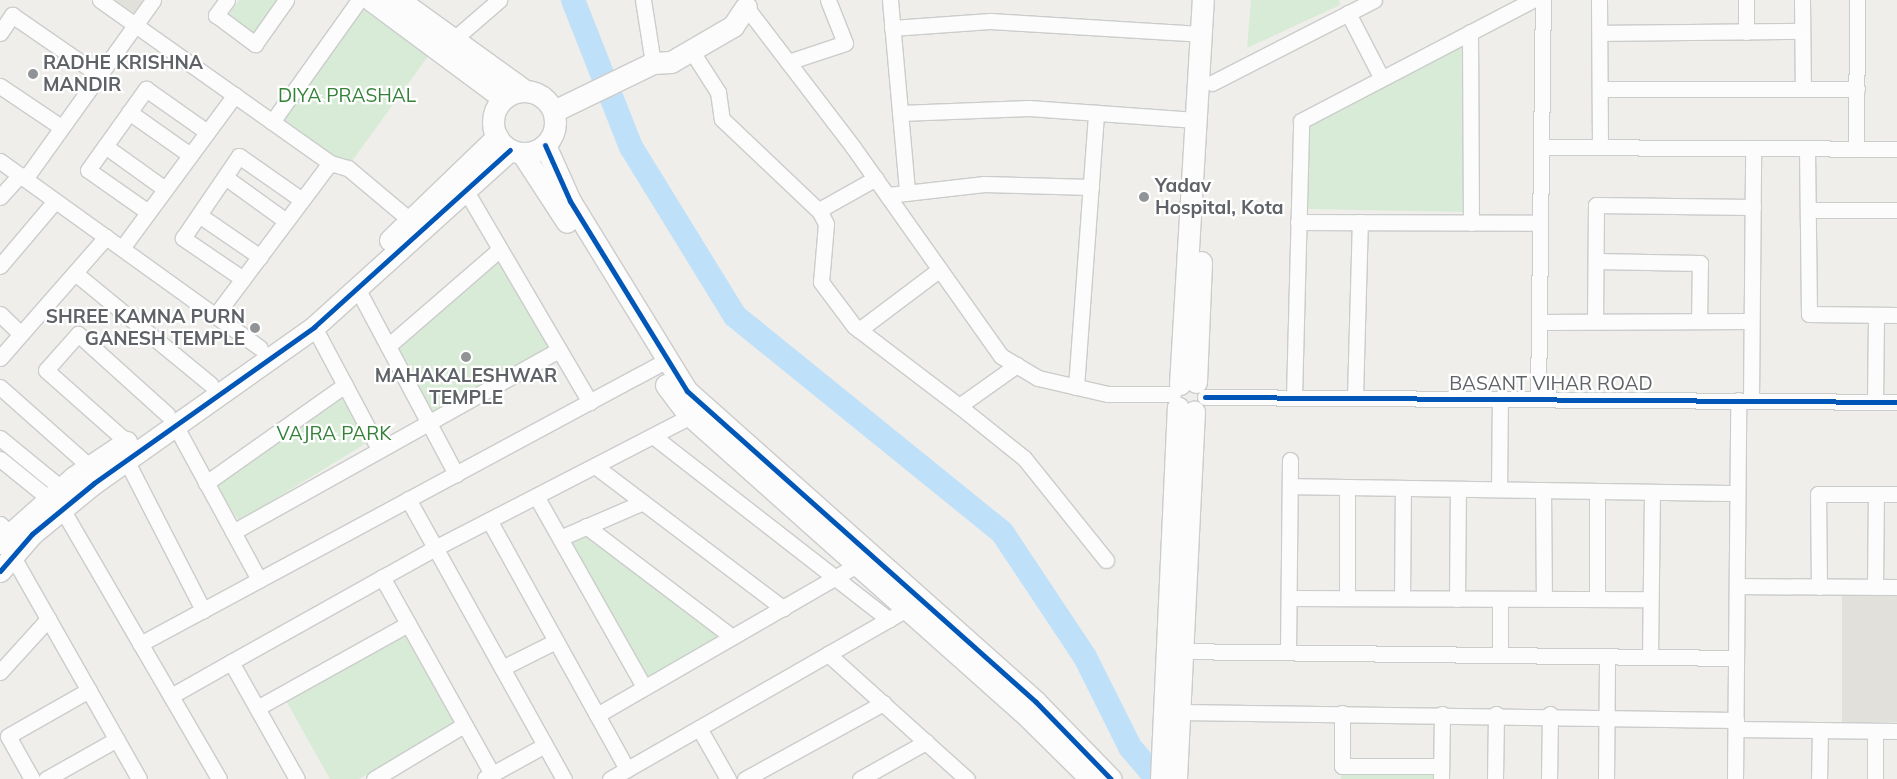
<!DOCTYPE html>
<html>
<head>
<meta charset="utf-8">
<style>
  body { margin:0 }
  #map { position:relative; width:1897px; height:779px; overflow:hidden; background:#efeeea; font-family:Mulish,sans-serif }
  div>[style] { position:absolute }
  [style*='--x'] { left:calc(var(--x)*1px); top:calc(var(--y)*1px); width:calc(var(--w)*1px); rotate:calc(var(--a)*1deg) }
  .education>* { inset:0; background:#e2e0da; transform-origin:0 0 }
  .green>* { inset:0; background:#d8ebd6; transform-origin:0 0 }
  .river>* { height:24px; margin:-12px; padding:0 12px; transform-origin:12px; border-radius:12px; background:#bfe0f9 }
  .roads { filter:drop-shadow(1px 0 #cbcccc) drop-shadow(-1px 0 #cbcccc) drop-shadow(0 1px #cbcccc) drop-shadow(0 -1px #cbcccc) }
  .street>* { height:15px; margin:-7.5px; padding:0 7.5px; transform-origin:7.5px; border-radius:7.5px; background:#fdfcfc }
  .secondary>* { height:21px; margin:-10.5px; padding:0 10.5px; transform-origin:10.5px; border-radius:10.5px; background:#fdfcfc }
  .secondary>.ring { margin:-10.5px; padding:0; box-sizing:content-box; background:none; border:21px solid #fdfcfc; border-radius:50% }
  .cycleway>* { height:5px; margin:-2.5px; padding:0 2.5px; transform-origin:2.5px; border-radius:2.5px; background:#0057b8 }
  .dots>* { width:14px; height:14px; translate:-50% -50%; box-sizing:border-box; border:2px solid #fff; border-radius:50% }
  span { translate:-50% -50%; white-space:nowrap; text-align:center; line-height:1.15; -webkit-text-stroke:4.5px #fff; paint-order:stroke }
  .poi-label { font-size:19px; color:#5f6368; font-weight:700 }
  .left { translate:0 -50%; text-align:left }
  .right { translate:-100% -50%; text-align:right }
  .park-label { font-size:19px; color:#348238 }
  .street-label { font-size:19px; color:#5f6368 }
</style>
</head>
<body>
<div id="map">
  <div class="education">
    <div style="clip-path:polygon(115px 0,143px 0,134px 13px)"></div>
    <div style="left:1842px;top:596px;width:55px;height:126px"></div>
  </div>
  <div class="green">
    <div style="clip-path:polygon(239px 0,281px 0,255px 37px,227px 17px)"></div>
    <div style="clip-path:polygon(1251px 0,1339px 0,1340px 5px,1247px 48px)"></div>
    <div style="left:360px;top:7px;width:84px;height:137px;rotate:36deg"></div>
    <div style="clip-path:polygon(1466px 45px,1465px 212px,1308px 209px,1307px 125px)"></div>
    <div style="clip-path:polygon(498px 257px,550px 347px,430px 414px,394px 349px)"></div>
    <div style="clip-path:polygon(342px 398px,368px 442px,239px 521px,216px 486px)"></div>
    <div style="clip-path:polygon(585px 534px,726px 637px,648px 678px,570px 541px)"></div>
    <div style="clip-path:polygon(405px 630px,458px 723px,359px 779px,330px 779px,285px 699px)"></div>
    <div style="left:1341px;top:771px;width:95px;height:8px"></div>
  </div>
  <div class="river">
    <div style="--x:573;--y:0;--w:158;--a:68.5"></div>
    <div style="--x:631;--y:147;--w:198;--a:58.4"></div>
    <div style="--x:735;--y:316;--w:343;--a:39"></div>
    <div style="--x:1002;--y:532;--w:150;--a:56.4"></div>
    <div style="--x:1085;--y:657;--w:101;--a:63.4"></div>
    <div style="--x:1130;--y:747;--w:42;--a:49.8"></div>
  </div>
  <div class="roads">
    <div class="street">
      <div style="--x:100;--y:0;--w:282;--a:35.3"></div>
      <div style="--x:330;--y:163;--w:19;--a:16"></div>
      <div style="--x:348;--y:168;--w:81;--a:40"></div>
      <div style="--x:227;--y:0;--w:19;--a:126"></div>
      <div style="--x:216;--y:15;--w:49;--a:36.6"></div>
      <div style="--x:255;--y:44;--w:54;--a:-54.8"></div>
      <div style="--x:643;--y:0;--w:64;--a:81"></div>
      <div style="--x:890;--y:0;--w:193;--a:84.9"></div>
      <div style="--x:1599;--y:0;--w:147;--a:89.6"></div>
      <div style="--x:1802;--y:0;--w:89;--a:89.4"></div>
      <div style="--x:746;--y:7;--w:176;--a:52.6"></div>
      <div style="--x:853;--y:147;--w:256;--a:54.7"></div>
      <div style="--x:1001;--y:356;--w:43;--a:30.7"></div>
      <div style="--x:1038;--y:378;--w:72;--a:12.9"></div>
      <div style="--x:1108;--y:394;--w:65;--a:0"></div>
      <div style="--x:1348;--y:13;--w:72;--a:62.7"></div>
      <div style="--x:892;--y:28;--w:98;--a:-4.1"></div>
      <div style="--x:990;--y:21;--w:211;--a:3.5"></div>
      <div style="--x:1470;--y:32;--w:191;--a:89.7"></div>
      <div style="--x:1746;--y:32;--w:32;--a:-90"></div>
      <div style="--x:0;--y:33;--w:22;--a:-56"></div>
      <div style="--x:12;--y:15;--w:106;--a:34.6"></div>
      <div style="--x:1600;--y:33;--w:202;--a:-0.6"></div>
      <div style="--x:454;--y:39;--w:60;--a:-40.9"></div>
      <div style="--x:691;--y:50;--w:50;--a:57.3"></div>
      <div style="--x:718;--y:92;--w:27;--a:82"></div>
      <div style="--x:722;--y:119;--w:135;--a:43.5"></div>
      <div style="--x:820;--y:212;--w:13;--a:63"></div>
      <div style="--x:826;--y:224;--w:58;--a:94.9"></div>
      <div style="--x:821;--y:282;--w:55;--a:53.1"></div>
      <div style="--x:854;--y:326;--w:132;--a:37.3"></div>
      <div style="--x:959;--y:406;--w:71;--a:-35.3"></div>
      <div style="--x:788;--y:62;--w:60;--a:-18.4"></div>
      <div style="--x:845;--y:43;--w:46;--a:-111.6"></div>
      <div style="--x:1212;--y:83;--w:182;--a:-27.1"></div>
      <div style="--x:0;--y:86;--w:73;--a:33.9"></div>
      <div style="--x:1600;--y:89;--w:257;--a:0"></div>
      <div style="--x:129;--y:112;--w:75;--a:35.2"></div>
      <div style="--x:900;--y:113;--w:129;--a:-2.2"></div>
      <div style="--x:1029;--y:108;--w:167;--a:4.1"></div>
      <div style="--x:272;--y:122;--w:150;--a:-54.5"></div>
      <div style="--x:105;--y:146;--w:74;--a:35.6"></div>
      <div style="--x:1541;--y:147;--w:356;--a:0.3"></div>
      <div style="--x:1807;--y:149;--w:165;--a:89.3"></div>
      <div style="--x:1809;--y:314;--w:88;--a:0.7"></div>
      <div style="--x:1856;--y:149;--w:149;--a:-89.6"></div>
      <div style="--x:0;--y:161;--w:320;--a:35.7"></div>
      <div style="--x:225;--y:177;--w:75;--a:35.8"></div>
      <div style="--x:25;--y:179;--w:220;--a:-54.4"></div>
      <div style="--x:466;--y:191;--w:245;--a:59.6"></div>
      <div style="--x:888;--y:195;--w:97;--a:-6.5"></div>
      <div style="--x:984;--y:184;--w:107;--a:1.6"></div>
      <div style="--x:0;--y:197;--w:30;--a:-48"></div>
      <div style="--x:819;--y:210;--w:65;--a:-29.3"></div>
      <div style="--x:1808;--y:210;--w:89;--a:0"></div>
      <div style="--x:148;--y:212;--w:73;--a:-145"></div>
      <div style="--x:88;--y:170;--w:100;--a:-54.4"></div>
      <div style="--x:146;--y:89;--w:75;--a:35.2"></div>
      <div style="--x:199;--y:215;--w:74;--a:34.5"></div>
      <div style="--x:1298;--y:222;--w:242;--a:0.2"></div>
      <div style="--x:122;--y:248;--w:190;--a:-53.6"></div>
      <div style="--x:1596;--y:261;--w:104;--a:1.1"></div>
      <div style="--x:1700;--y:263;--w:58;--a:91"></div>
      <div style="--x:0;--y:266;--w:85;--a:-49.8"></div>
      <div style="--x:75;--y:273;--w:175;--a:39.4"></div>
      <div style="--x:243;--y:279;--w:73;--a:-145.7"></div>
      <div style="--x:183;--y:238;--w:99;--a:-55.7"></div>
      <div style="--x:239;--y:156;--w:77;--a:34.9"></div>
      <div style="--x:357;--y:288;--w:211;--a:62"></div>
      <div style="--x:0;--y:314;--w:29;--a:44"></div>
      <div style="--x:215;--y:316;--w:191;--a:-53.1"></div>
      <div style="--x:1595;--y:321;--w:116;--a:-89.5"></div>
      <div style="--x:1596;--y:205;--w:157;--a:0.7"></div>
      <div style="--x:1539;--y:322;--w:212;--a:-0.3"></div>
      <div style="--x:314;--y:327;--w:138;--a:62"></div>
      <div style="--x:859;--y:330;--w:101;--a:-37"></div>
      <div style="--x:388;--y:346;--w:148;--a:-40.9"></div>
      <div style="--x:0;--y:358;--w:161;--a:-48.8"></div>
      <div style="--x:0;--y:387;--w:120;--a:41.6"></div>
      <div style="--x:1076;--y:387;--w:275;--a:-85.8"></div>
      <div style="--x:1205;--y:397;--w:692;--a:0.41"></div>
      <div style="--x:1294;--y:397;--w:276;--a:-88.5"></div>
      <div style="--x:1301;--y:121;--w:261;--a:-27.6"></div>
      <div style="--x:1355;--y:397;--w:175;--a:-88.4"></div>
      <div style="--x:1538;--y:399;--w:399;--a:-89.3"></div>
      <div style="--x:1751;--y:400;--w:252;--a:-89.5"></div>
      <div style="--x:1875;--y:401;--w:86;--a:-89.3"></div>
      <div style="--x:959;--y:406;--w:83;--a:38.7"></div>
      <div style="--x:1024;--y:458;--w:131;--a:51.2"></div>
      <div style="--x:175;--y:425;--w:176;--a:61.5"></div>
      <div style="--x:653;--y:436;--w:299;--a:37.9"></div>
      <div style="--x:0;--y:438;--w:79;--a:39.3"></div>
      <div style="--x:61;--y:488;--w:10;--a:84"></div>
      <div style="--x:127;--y:442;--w:108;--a:-138.4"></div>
      <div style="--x:46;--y:370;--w:48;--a:-48.4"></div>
      <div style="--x:78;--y:334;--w:120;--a:42"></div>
      <div style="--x:0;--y:459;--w:80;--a:38.9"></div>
      <div style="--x:62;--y:509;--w:312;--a:59.8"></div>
      <div style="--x:126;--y:460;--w:169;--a:62.8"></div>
      <div style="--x:595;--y:466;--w:236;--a:37.1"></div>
      <div style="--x:206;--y:483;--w:170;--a:-35.2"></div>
      <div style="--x:1290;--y:486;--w:447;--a:0.9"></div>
      <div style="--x:1347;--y:487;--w:111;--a:90"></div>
      <div style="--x:1499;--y:489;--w:91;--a:-89.4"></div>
      <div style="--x:1543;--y:490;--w:109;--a:89.5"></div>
      <div style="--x:536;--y:496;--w:219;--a:60.5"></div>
      <div style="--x:408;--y:499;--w:321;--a:60.9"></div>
      <div style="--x:489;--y:520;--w:285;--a:61"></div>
      <div style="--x:0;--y:524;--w:13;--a:45"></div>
      <div style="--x:586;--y:526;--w:183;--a:37.2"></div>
      <div style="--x:233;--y:532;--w:373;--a:-29.2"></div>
      <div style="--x:560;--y:538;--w:90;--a:-23.4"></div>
      <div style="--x:13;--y:557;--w:255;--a:60.4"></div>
      <div style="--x:382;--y:577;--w:226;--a:60.8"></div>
      <div style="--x:1737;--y:586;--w:160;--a:0.4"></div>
      <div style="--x:1819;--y:587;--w:93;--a:-90.6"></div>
      <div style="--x:1818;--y:494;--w:79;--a:0"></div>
      <div style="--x:1875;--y:587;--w:93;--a:-89.4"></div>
      <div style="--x:1289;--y:598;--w:361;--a:0.2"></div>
      <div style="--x:1402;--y:598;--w:110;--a:-89.5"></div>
      <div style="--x:1457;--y:599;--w:110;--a:-89.5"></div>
      <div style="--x:1597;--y:599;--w:108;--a:-90"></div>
      <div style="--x:140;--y:644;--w:599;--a:-28.32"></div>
      <div style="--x:1173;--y:651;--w:563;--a:0.71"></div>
      <div style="--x:1288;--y:652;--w:192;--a:-89.4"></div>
      <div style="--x:828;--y:654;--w:187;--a:42"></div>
      <div style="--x:1500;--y:655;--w:56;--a:-90"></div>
      <div style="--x:1650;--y:657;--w:165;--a:-89.3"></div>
      <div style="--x:231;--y:662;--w:234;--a:-29.2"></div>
      <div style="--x:435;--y:548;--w:297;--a:-27.3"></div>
      <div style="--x:502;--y:668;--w:60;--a:-26.6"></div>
      <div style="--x:0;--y:672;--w:72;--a:-47.8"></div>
      <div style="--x:171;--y:696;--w:69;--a:-29.5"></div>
      <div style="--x:231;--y:662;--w:134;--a:60.6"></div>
      <div style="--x:257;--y:708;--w:173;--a:-29.1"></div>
      <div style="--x:1180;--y:712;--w:556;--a:0.82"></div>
      <div style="--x:1342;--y:713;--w:53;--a:90"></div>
      <div style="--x:1342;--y:766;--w:99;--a:0"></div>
      <div style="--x:597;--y:715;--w:300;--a:-30"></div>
      <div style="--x:699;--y:728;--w:59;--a:60.4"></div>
      <div style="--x:1736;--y:729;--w:161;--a:0.7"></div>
      <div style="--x:1875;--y:731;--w:48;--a:90"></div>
      <div style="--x:485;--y:778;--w:68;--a:-28.8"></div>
      <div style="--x:32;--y:779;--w:49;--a:-119.2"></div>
      <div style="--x:8;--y:736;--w:93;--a:-29.6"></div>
      <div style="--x:46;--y:779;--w:81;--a:-29.4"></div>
      <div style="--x:374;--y:779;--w:105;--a:-31"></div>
      <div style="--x:610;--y:779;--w:350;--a:-29.8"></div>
      <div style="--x:745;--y:779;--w:158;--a:-28.8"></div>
      <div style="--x:860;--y:779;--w:76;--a:-29.3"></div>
      <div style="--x:1441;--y:779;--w:65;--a:-89.1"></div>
      <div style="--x:1495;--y:779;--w:65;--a:-89.1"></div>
      <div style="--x:1549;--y:779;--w:65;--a:-89.1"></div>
      <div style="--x:1606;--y:779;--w:122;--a:-89.5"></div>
      <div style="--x:1735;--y:779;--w:379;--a:-89.5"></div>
      <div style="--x:1819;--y:779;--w:49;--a:-88.8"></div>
    </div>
    <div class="secondary">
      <div style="--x:371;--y:0;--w:164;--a:36.6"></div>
      <div style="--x:399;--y:0;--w:154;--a:35.8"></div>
      <div class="ring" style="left:493px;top:91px;width:41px;height:41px"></div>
      <div style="--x:554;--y:111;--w:110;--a:-25.9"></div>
      <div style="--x:653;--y:63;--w:18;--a:-3"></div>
      <div style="--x:671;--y:62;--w:72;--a:-30.1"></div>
      <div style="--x:733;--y:26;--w:23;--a:-56"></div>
      <div style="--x:545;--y:145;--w:61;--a:65.9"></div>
      <div style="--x:570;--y:201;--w:223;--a:58.4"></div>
      <div style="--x:687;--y:391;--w:467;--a:41.7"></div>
      <div style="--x:1036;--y:702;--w:107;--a:45.8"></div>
      <div style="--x:522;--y:153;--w:82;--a:56.9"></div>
      <div style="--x:390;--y:240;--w:149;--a:-43.9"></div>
      <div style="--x:1196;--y:382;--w:120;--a:-87.6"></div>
      <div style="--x:1180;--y:384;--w:385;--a:-86.6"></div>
      <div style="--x:666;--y:385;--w:35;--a:53"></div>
      <div style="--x:687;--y:413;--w:448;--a:41.7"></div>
      <div style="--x:1022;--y:711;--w:97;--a:44.6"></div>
      <div style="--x:0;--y:543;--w:99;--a:-41.7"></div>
      <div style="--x:74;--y:477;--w:63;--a:-33.9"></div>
      <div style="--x:0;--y:571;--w:49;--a:-49.1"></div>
      <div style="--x:32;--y:534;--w:80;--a:-39.4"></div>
      <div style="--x:94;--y:483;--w:270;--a:-35.3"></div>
      <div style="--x:314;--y:327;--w:264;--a:-42.1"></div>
      <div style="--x:1161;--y:779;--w:372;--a:-87.4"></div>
      <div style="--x:1176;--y:779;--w:368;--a:-87.2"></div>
    </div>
  </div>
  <div class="cycleway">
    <div style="--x:545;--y:145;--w:61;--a:65.9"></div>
    <div style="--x:570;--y:201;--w:223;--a:58.4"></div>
    <div style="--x:687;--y:391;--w:467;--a:41.7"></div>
    <div style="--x:1036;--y:702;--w:107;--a:45.8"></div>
    <div style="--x:1205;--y:397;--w:692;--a:0.41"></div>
    <div style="--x:0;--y:571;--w:49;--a:-49.1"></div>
    <div style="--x:32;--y:534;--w:80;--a:-39.4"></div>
    <div style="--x:94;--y:483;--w:270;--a:-35.3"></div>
    <div style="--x:314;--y:327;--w:264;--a:-42.1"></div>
  </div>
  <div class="dots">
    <div style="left:33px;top:74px;background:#919496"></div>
    <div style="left:1144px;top:197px;background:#919496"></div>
    <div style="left:255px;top:328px;background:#919496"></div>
    <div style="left:466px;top:357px;background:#919496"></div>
  </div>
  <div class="poi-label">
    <span class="left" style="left:43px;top:74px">RADHE KRISHNA<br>MANDIR</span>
    <span class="left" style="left:1155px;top:197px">Yadav<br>Hospital, Kota</span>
    <span class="right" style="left:245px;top:328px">SHREE KAMNA PURN<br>GANESH TEMPLE</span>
    <span style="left:466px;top:387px">MAHAKALESHWAR<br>TEMPLE</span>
  </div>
  <div class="park-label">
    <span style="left:347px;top:96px">DIYA PRASHAL</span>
    <span style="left:334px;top:434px">VAJRA PARK</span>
  </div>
  <div class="street-label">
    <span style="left:1551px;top:384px">BASANT VIHAR ROAD</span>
  </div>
</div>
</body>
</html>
